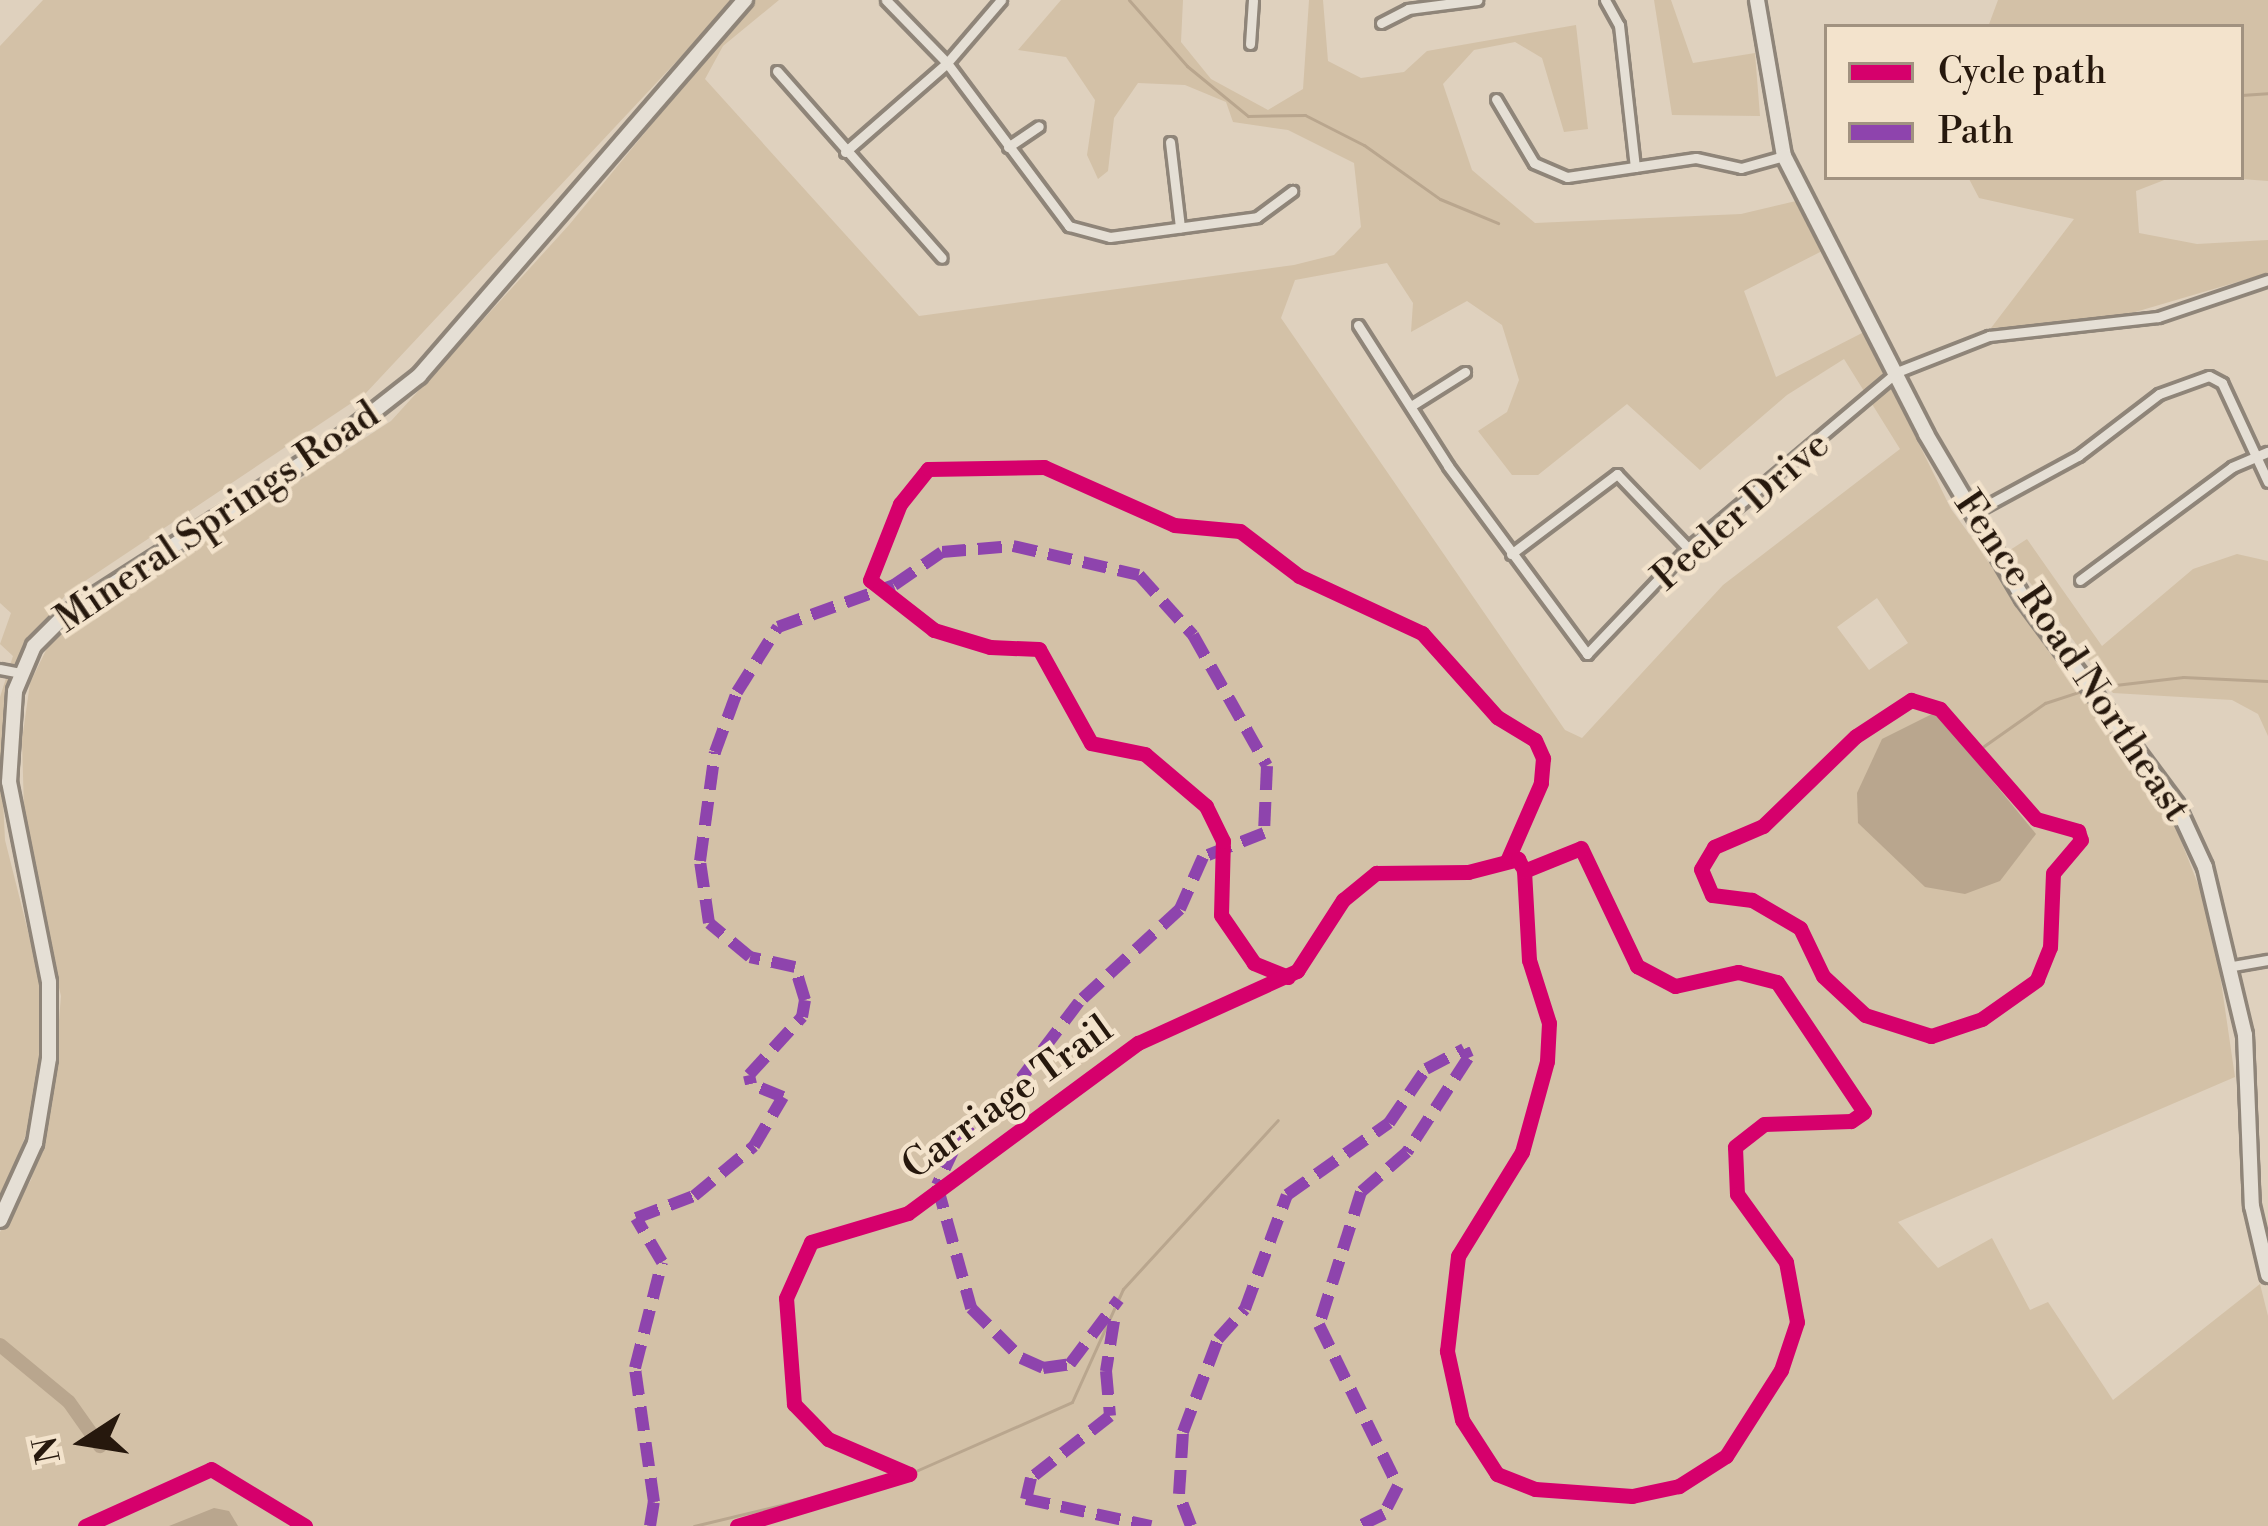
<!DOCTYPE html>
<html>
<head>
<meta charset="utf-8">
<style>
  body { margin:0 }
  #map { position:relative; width:2268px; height:1526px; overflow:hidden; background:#dfd1be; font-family:"Libre Bodoni",serif }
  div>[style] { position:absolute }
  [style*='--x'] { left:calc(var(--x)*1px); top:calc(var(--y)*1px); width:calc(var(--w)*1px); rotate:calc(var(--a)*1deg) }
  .green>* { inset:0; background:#d3c1a7 }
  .water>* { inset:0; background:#b9a68e }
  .stream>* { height:3px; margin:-1.5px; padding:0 1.5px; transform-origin:1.5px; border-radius:1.5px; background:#b9a68e }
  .river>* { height:14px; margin:-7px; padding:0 7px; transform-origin:7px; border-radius:7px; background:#b9a68e }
  .roads { filter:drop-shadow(3px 0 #8f8579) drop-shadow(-3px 0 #8f8579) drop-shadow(0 3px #8f8579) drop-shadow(0 -3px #8f8579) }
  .street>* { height:9px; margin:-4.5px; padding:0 4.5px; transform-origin:4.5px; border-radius:4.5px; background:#e5dfd5 }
  .secondary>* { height:14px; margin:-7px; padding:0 7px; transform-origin:7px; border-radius:7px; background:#e5dfd5 }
  .quiet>* { height:12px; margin-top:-6px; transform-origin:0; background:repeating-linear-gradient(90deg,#8e44ad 0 24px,transparent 0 36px) }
  .cycleway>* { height:15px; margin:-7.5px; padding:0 7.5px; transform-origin:7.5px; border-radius:7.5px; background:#d6006c }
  span { translate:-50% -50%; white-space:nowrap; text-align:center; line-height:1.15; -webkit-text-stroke:9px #f3e3cc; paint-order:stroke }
  .street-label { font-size:39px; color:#26180d }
  .legend { position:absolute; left:1824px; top:24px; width:420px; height:156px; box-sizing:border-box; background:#f3e3cc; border:3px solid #a19280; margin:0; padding:15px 21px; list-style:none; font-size:36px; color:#26180d }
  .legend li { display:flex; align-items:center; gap:24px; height:60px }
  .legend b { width:60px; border:3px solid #a19280 }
  .north { position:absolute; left:24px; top:1382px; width:120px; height:120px; -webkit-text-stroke:9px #f3e3cc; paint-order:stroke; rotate:258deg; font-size:33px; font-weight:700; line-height:48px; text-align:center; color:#26180d }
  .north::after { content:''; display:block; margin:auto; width:42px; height:54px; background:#26180d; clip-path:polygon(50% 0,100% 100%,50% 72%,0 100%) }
</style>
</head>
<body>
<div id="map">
  <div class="green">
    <div style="clip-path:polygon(43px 0,734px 0,365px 394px,67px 593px,18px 657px,1px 760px,5px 840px,44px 995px,43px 1056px,31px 1121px,0 1203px,0 697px,13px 656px,0 644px,11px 613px,0 603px,0 46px)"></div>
    <div style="clip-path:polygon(evenodd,754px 0,779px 0,723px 46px,705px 79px,919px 316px,1294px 265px,1334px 255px,1361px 227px,1354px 163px,1288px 130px,1233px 122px,1226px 102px,1185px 85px,1138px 83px,1114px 118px,1108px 171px,1098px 179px,1087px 155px,1095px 100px,1066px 57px,1018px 50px,1061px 0,1183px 0,1181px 42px,1211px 79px,1268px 110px,1303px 89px,1309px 0,1323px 0,1328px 61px,1361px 78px,1404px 72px,1427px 51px,1576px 25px,1588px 129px,1564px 132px,1542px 58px,1515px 42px,1474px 50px,1443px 84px,1472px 170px,1535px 223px,1741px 214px,1796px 201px,1824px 250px,1744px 291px,1776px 377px,1864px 332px,1951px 509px,2167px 805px,2212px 920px,2235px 1077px,1898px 1222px,1938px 1268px,1992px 1238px,2030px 1310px,2048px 1302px,2113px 1400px,2260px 1284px,2268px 1316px,2268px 1526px,0 1526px,0 1232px,31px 1180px,52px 1105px,61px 996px,25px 845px,22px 740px,30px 683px,50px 642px,391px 421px,569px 225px,754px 0,1387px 263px,1413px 303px,1411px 332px,1467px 301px,1502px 325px,1519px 380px,1507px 412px,1478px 431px,1512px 475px,1538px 475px,1627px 404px,1700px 470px,1787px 395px,1844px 359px,1900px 449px,1723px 585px,1582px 738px,1565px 730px,1281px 318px,1295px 280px,1387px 263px,754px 0,1877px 598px,1908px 643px,1869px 670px,1837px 627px,1877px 598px)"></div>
    <div style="clip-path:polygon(1654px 0,1671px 0,1693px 63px,1755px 53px,1760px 116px,1672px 115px)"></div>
    <div style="clip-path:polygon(1998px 0,2268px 0,2268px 181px,2214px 177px,2241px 177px,2241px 27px,1988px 27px)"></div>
    <div style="clip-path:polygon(1968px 177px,2172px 177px,2136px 191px,2139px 233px,2197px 244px,2268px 240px,2268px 273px,2108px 320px,1991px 328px,2074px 219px,1979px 198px)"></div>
    <div style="clip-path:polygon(2027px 539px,2102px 646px,2193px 569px,2237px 554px,2268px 561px,2268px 736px,2258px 714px,2232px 700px,2113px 693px,2007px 552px)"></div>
  </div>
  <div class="water">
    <div style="clip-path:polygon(1936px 712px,2036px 834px,2000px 881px,1965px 894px,1925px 887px,1858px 823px,1857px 793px,1882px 739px)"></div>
    <div style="clip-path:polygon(214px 1508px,229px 1511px,238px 1526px,169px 1526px)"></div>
  </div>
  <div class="stream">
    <div style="--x:1129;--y:0;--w:88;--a:48.7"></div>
    <div style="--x:1187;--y:66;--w:79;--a:39.3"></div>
    <div style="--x:1248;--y:116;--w:57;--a:-1"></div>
    <div style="--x:1305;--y:115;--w:66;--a:27"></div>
    <div style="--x:1364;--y:145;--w:93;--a:35.4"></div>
    <div style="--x:1440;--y:199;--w:63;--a:22.5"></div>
    <div style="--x:2241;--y:95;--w:27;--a:-4"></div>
    <div style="--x:2098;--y:687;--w:86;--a:-6.7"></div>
    <div style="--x:2183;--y:677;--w:85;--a:2.7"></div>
    <div style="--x:1984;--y:746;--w:75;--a:-35.2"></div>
    <div style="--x:2045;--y:703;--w:35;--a:-18"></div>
    <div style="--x:694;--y:1526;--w:221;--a:-13.6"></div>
    <div style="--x:909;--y:1474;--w:178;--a:-23.8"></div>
    <div style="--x:1072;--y:1402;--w:124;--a:-65.7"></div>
    <div style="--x:1123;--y:1289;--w:229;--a:-47.5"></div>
  </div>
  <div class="river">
    <div style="--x:0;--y:1345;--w:89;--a:39.6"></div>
    <div style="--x:69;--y:1402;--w:54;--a:54.8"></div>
  </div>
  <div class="roads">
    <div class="street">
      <div style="--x:886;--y:0;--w:88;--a:45.9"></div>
      <div style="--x:947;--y:63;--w:204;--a:53.2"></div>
      <div style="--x:1069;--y:226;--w:42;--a:15"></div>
      <div style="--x:1110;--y:237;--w:148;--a:-7.7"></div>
      <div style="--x:1257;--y:217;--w:44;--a:-36.6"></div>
      <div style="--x:1605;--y:0;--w:29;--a:61"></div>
      <div style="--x:1619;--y:25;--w:143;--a:83.6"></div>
      <div style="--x:1381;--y:23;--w:30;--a:-27"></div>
      <div style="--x:1408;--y:9;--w:70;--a:-7.4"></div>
      <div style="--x:1250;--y:44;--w:44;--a:-86.1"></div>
      <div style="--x:777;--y:71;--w:249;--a:48.6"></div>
      <div style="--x:1496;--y:99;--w:74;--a:59.3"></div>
      <div style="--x:1534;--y:163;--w:36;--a:23"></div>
      <div style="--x:1567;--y:177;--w:130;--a:-8.4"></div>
      <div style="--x:1696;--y:158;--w:46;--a:12.5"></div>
      <div style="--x:1741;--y:168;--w:45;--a:-15.6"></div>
      <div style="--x:1170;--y:142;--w:86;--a:83.3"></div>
      <div style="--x:1008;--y:147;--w:37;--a:-34"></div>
      <div style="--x:845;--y:152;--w:135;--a:-41.1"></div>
      <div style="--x:947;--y:63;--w:83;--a:-49.4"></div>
      <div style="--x:1358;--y:325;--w:167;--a:57.4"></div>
      <div style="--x:1448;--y:466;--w:234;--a:53.5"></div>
      <div style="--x:1587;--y:654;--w:146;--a:-46.4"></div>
      <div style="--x:1688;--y:548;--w:273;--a:-40.1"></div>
      <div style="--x:1897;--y:372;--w:99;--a:-21.4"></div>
      <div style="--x:1989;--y:336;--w:170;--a:-6.4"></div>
      <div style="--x:2158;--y:317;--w:116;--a:-18.6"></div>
      <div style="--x:1411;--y:406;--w:64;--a:-32.2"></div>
      <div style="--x:1971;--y:514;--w:122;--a:-28.5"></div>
      <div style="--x:2078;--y:456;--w:102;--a:-37.4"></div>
      <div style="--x:2159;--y:394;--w:53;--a:-19.8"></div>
      <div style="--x:2209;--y:376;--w:15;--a:28"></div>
      <div style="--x:2222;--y:383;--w:109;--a:65.1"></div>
      <div style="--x:1511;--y:554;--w:133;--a:-37"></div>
      <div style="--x:1617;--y:474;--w:103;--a:46.2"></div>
      <div style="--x:2080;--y:580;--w:189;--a:-36.6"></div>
      <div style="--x:2232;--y:467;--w:39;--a:-23"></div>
      <div style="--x:0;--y:669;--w:20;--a:11"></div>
      <div style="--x:2233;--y:966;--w:36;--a:-10"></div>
    </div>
    <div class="secondary">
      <div style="--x:1757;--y:0;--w:158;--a:80.2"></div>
      <div style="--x:1784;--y:156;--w:312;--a:62.9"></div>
      <div style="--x:1926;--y:434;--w:191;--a:59.4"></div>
      <div style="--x:2023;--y:598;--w:257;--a:53.4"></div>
      <div style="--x:2176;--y:804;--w:69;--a:65.3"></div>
      <div style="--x:2205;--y:867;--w:173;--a:76.6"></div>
      <div style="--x:2245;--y:1035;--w:171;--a:87.7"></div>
      <div style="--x:2252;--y:1206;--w:71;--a:76.9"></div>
      <div style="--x:0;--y:1220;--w:85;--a:-65.6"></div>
      <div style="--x:35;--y:1143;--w:86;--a:-80.6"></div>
      <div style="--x:49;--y:1058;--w:76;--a:-90"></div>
      <div style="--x:49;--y:982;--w:204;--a:-101.3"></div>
      <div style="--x:9;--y:782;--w:91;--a:-86.2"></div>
      <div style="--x:15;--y:691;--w:49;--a:-67.1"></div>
      <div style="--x:34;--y:646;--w:44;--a:-45"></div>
      <div style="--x:65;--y:615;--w:316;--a:-32.6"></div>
      <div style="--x:331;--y:445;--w:112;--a:-38.1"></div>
      <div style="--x:419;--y:376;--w:498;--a:-49.1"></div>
    </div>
  </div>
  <div class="quiet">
    <div style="--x:1114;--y:1321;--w:51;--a:99.1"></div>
    <div style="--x:1106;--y:1371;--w:45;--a:84.9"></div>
    <div style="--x:1110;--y:1416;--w:100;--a:141.9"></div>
    <div style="--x:1031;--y:1478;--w:22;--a:103"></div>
    <div style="--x:1026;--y:1499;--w:128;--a:12.2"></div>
    <div style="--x:650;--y:1526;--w:24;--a:-81"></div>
    <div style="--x:654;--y:1502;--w:135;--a:-98.1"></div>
    <div style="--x:635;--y:1368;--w:109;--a:-75.7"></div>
    <div style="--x:662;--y:1262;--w:51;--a:-120.6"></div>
    <div style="--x:636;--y:1218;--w:62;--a:-20.8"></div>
    <div style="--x:694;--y:1196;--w:78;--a:-39.8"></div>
    <div style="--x:754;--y:1146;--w:57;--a:-59.4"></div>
    <div style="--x:783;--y:1097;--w:35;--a:-158"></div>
    <div style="--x:751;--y:1084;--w:9;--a:-103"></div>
    <div style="--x:749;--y:1075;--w:79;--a:-47.6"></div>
    <div style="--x:802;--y:1017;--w:17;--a:-80"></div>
    <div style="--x:805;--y:1000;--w:34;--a:-107"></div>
    <div style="--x:795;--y:967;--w:46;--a:-167.5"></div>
    <div style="--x:750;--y:957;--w:53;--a:-140.3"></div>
    <div style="--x:709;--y:923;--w:63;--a:-98.3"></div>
    <div style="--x:700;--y:861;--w:110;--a:-82.2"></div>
    <div style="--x:715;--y:752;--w:64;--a:-69.9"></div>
    <div style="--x:737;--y:692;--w:77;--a:-57.8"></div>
    <div style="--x:778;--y:627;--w:123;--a:-19.9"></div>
    <div style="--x:894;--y:585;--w:58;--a:-34.5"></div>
    <div style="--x:942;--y:552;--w:71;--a:-4.8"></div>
    <div style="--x:1013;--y:546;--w:129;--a:13"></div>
    <div style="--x:1139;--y:575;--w:81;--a:48"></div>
    <div style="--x:1193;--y:635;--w:150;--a:60.5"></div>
    <div style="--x:1267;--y:766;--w:67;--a:92.6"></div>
    <div style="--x:1264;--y:833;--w:66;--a:158.5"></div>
    <div style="--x:1203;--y:857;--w:57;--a:113.9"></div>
    <div style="--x:1180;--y:909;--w:137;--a:137.4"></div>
    <div style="--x:1079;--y:1002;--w:129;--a:127.1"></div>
    <div style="--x:1001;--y:1105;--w:62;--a:137.6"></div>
    <div style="--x:955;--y:1147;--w:42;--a:115.3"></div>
    <div style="--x:937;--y:1185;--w:128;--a:74.5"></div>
    <div style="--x:971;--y:1308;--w:71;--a:45"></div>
    <div style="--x:1021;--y:1358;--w:24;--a:24"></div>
    <div style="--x:1043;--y:1368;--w:27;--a:-8"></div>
    <div style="--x:1070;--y:1364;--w:81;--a:-53"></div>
    <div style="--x:1191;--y:1526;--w:34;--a:-111"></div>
    <div style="--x:1179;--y:1494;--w:62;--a:-86.3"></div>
    <div style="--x:1183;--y:1432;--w:99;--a:-69.4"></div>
    <div style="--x:1218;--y:1339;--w:40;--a:-48"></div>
    <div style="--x:1245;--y:1309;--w:121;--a:-69.8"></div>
    <div style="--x:1287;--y:1195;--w:125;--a:-35.2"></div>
    <div style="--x:1389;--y:1123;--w:65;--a:-55.6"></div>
    <div style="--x:1426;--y:1069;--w:43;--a:-27.8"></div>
    <div style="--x:1464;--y:1049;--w:10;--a:66"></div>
    <div style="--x:1468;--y:1058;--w:112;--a:123"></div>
    <div style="--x:1407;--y:1152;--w:61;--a:139"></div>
    <div style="--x:1361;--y:1192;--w:139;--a:107.5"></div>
    <div style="--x:1319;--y:1325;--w:179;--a:63.9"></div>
    <div style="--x:1398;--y:1486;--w:31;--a:117"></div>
    <div style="--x:1384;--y:1514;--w:28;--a:154"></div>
  </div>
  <div class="cycleway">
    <div style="--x:1911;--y:700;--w:30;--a:17"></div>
    <div style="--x:1940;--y:709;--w:146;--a:48.9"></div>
    <div style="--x:2036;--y:819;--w:44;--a:15.9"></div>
    <div style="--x:2078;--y:831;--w:9;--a:72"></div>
    <div style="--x:2081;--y:840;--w:43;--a:130.3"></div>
    <div style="--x:2053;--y:873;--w:74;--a:92.3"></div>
    <div style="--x:2050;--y:947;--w:35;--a:112"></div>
    <div style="--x:2037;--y:980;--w:67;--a:144.7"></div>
    <div style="--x:1982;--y:1019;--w:54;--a:161.6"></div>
    <div style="--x:1931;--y:1036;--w:69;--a:-162.3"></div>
    <div style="--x:1865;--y:1015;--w:57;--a:-137.1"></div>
    <div style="--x:1823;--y:976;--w:53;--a:-115.6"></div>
    <div style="--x:1800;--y:928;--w:56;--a:-149.7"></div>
    <div style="--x:1752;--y:900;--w:40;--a:-172.9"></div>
    <div style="--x:1712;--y:895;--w:28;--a:-113"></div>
    <div style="--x:1701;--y:869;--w:26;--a:-59"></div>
    <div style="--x:1714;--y:847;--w:53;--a:-23.2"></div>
    <div style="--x:1763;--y:826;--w:129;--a:-44.1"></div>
    <div style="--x:1856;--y:736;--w:66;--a:-33.2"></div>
    <div style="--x:1581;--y:848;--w:131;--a:64.6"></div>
    <div style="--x:1637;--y:966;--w:43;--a:27.8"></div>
    <div style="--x:1675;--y:986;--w:65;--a:-12.5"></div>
    <div style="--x:1738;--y:972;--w:40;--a:14.4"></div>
    <div style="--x:1777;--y:982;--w:156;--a:56.2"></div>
    <div style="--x:1864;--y:1112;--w:16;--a:145"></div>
    <div style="--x:1851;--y:1121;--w:87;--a:178"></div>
    <div style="--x:1764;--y:1124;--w:37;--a:142"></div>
    <div style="--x:1735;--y:1147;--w:47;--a:87.6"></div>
    <div style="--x:1737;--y:1194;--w:84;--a:54.2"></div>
    <div style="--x:1786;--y:1262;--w:61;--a:79.6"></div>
    <div style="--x:1797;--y:1322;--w:51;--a:108.4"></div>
    <div style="--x:1781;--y:1370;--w:102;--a:122.6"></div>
    <div style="--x:1726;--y:1456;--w:56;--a:147.4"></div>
    <div style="--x:1679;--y:1486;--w:48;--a:168"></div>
    <div style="--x:1632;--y:1496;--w:97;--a:-175.9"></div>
    <div style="--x:1535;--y:1489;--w:41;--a:-158.5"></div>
    <div style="--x:1497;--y:1474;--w:64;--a:-122.9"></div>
    <div style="--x:1462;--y:1420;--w:71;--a:-102.3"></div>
    <div style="--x:1447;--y:1351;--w:96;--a:-83.4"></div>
    <div style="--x:1458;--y:1256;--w:122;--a:-58.4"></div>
    <div style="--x:1522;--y:1152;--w:94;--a:-74.6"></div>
    <div style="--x:1547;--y:1061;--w:38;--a:-87"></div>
    <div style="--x:1549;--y:1023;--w:66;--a:-107.6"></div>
    <div style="--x:1529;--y:960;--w:89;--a:-93.2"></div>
    <div style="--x:1524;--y:871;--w:61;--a:-22"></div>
    <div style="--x:1288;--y:977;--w:37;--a:-158"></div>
    <div style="--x:1254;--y:963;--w:58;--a:-124.5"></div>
    <div style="--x:1221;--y:915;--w:74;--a:-88.5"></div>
    <div style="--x:1223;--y:841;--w:39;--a:-116"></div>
    <div style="--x:1206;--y:806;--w:80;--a:-139.6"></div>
    <div style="--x:1145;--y:754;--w:55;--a:-168.5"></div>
    <div style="--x:1091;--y:743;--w:107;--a:-119"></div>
    <div style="--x:1039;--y:649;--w:49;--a:-177.7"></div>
    <div style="--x:990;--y:647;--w:59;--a:-163.1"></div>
    <div style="--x:934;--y:630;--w:81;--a:-142"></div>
    <div style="--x:870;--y:580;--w:82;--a:-68.5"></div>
    <div style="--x:900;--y:504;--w:45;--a:-51.3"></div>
    <div style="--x:928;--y:469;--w:116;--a:-1"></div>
    <div style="--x:1044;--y:467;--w:142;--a:24"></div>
    <div style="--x:1174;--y:525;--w:66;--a:5.2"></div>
    <div style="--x:1240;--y:531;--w:74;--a:37.3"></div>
    <div style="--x:1299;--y:576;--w:136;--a:24.9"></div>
    <div style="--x:1422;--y:633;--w:113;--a:48.2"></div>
    <div style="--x:1497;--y:717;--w:44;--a:31.2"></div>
    <div style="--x:1535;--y:740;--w:20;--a:66"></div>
    <div style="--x:1543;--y:758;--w:25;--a:95"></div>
    <div style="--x:1541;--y:783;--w:85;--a:113.6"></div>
    <div style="--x:85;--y:1526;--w:138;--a:-24.3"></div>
    <div style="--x:211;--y:1469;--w:110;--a:31.2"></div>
    <div style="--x:737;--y:1526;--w:180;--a:-16.8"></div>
    <div style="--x:909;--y:1474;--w:88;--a:-156.6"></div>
    <div style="--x:828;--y:1439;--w:49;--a:-134.2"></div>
    <div style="--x:794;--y:1404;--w:106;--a:-94.3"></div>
    <div style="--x:786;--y:1298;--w:61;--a:-65.9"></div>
    <div style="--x:811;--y:1242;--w:101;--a:-16.6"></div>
    <div style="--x:908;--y:1213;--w:286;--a:-36.5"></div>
    <div style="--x:1138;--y:1043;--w:175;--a:-24.4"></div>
    <div style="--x:1297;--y:971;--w:85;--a:-57.1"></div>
    <div style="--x:1343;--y:900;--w:43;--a:-39.3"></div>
    <div style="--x:1376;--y:873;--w:92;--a:-0.6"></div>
    <div style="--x:1468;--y:872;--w:52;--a:-14.6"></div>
    <div style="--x:1518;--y:859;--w:7;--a:63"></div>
  </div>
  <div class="street-label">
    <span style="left:1742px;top:512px;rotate:-41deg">Peeler Drive</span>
    <span style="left:218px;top:518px;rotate:-34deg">Mineral Springs Road</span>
    <span style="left:2071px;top:657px;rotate:56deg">Fence Road Northeast</span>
    <span style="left:1008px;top:1099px;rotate:-36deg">Carriage Trail</span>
  </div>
  <ul class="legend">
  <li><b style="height:15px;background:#d6006c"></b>Cycle path</li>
  <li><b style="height:15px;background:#8e44ad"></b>Path</li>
  </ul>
  <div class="north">N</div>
</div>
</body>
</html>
